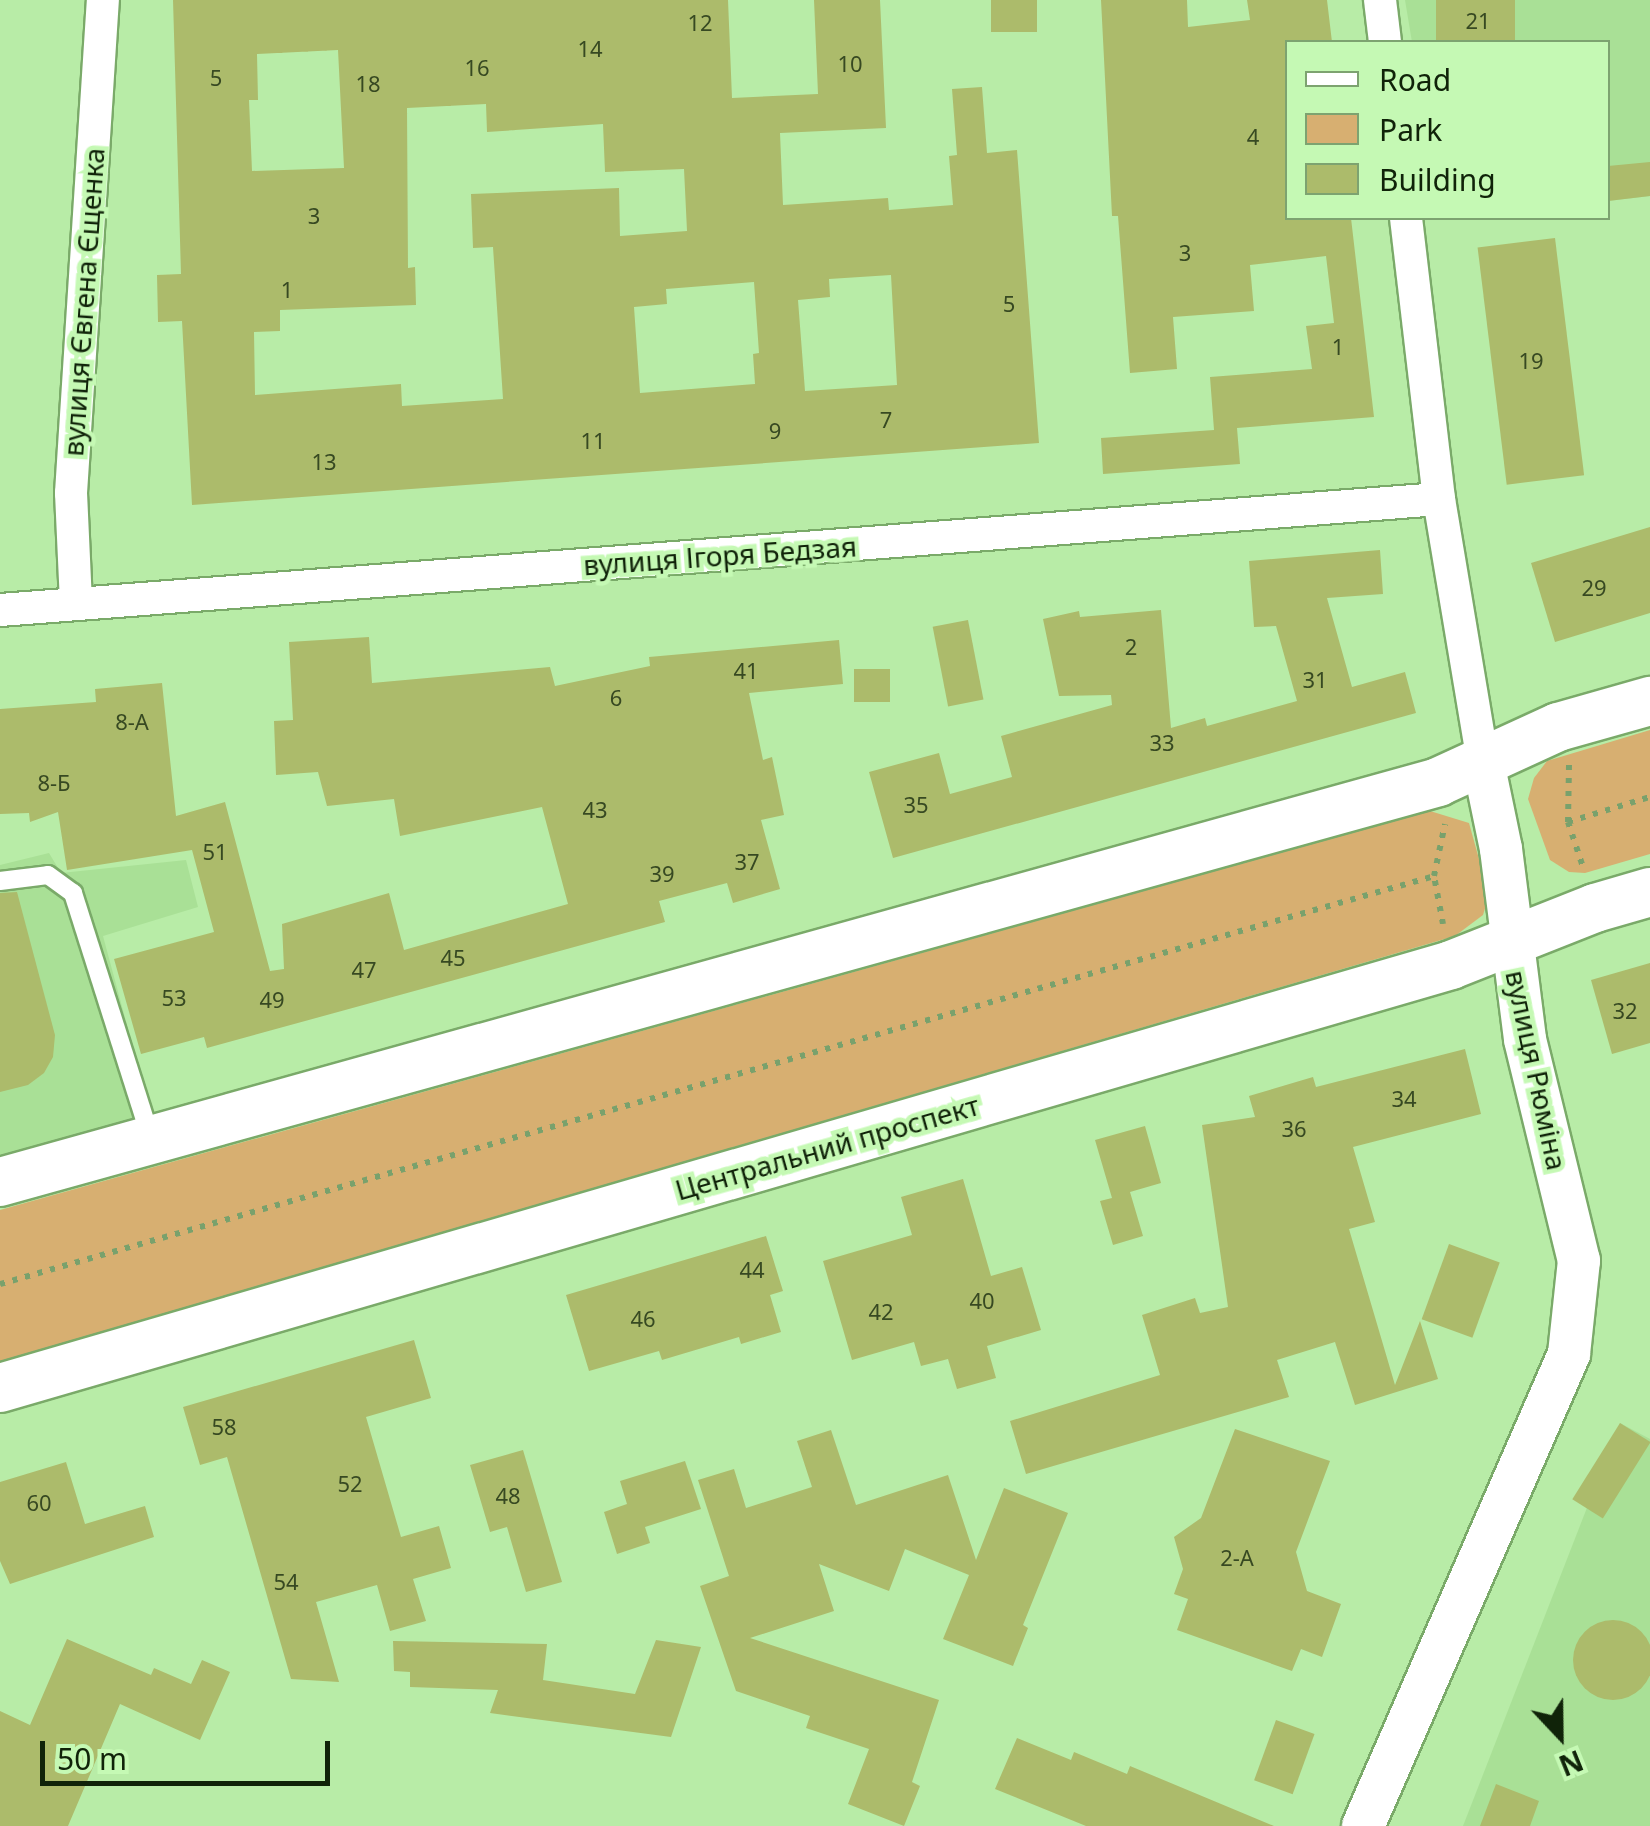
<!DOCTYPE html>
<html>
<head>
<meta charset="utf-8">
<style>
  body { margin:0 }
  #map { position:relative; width:1650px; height:1826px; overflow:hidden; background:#b8eca7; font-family:"Noto Sans",sans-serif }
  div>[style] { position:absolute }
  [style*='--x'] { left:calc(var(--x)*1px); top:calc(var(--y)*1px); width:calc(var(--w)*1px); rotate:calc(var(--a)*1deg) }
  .built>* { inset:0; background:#a9e096 }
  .green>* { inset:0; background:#d7af71 }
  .building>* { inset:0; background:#acbb6b; transform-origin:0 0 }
  .round { border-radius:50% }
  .path>* { height:6px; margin-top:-3px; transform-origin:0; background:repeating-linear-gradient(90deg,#79a16c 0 5px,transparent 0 13px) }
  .roads { filter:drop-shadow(2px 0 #7aaa69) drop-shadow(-2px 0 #7aaa69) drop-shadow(0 2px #7aaa69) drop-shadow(0 -2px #7aaa69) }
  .service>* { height:18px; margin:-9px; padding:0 9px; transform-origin:9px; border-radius:9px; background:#fff }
  .minor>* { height:32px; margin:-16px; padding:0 16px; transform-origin:16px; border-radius:16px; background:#fff }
  .tertiary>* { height:42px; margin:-21px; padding:0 21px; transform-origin:21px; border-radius:21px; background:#fff }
  .secondary>* { height:48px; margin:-24px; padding:0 24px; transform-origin:24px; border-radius:24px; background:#fff }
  span { translate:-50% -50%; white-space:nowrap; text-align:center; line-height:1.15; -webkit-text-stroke:9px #c5f9b4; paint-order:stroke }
  .number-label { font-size:22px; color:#374922 }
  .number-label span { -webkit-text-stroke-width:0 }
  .street-label { font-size:28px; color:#102309 }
  .legend { position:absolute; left:1285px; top:40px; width:325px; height:180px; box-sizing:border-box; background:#c5f9b4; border:2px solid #7da370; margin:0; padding:12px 18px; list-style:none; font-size:30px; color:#102309 }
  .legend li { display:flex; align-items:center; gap:20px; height:50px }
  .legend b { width:50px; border:2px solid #7da370 }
  .north { position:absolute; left:1510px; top:1686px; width:100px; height:100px; -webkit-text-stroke:8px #c5f9b4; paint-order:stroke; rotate:158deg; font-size:28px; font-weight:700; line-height:40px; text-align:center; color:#102309 }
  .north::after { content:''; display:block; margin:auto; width:35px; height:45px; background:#102309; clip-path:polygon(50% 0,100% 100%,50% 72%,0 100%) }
  .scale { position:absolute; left:40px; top:1741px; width:290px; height:45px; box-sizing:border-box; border:5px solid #102309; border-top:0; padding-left:12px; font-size:30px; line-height:35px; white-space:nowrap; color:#102309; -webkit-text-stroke:8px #c5f9b4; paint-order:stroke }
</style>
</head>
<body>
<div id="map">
  <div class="built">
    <div style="clip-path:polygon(1405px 0,1650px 0,1650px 196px,1608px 201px,1608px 42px,1412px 42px)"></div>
    <div style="clip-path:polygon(49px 853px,61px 873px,186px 860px,198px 907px,103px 936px,151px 1114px,0 1155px,0 865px)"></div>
    <div style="clip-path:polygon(1620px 1423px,1650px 1439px,1650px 1826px,1463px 1826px)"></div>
  </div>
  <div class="green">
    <div style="clip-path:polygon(1650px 730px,1650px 854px,1585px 873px,1569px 872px,1550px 860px,1528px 799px,1534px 778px,1547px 761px)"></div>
    <div style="clip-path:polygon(1430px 811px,1469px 823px,1489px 895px,1483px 915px,1455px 936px,0 1362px,0 1210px)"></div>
  </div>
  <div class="building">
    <div style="clip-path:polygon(evenodd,173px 0,728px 0,732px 98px,818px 94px,814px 0,880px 0,886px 128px,780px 133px,783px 205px,888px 198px,889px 210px,953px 205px,949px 156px,957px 155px,952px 89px,982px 87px,987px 153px,1017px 150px,1039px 443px,192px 505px,182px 321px,158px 322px,157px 275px,181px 274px,173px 0,338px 50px,344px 168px,252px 171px,249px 100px,258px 100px,257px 54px,338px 50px,173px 0,486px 104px,487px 132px,603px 124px,605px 172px,684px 169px,687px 231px,620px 236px,619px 188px,471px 194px,473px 248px,493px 247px,503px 399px,402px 406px,401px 384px,255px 395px,254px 332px,280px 331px,280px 310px,416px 305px,415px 267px,408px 268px,407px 108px,486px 104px,173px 0,891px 275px,897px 385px,805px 391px,798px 300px,830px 297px,829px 279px,891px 275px,173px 0,754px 282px,759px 353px,753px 354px,755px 384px,640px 393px,634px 307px,667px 304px,666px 289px,754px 282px)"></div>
    <div style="left:991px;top:0;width:46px;height:32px"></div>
    <div style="clip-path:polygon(1101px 0,1187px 0,1188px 27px,1250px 20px,1247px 0,1327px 0,1332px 42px,1288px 42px,1288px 218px,1351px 218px,1374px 417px,1237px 428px,1240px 464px,1103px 474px,1101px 438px,1214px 430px,1210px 377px,1312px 369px,1306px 326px,1334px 323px,1326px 256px,1250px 265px,1254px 311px,1173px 317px,1177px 369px,1130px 373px,1118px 216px,1112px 216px)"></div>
    <div style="left:1436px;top:0;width:79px;height:42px"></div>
    <div style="clip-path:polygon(1650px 162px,1650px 196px,1608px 201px,1608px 166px)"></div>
    <div style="left:1555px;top:238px;width:239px;height:78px;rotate:83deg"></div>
    <div style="clip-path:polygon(1650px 527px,1650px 613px,1555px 642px,1531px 563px)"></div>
    <div style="clip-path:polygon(1380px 550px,1383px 594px,1327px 598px,1352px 687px,1405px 672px,1416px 713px,893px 858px,869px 772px,939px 753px,950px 794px,1012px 777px,1001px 736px,1112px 705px,1111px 695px,1059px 696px,1043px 619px,1079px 611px,1080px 617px,1161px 610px,1171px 728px,1205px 718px,1207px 726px,1297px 701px,1276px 626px,1254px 627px,1249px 561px)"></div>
    <div style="left:968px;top:620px;width:81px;height:36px;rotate:79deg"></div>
    <div style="clip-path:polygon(369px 637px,372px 683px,550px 667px,555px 686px,650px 666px,649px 657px,839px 640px,843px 684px,749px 693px,763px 760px,772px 757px,784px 815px,761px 820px,780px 889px,733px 903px,727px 883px,659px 901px,665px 922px,207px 1048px,204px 1037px,141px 1054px,114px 959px,214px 932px,192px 850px,67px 870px,58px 812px,30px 822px,29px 813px,0 814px,0 709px,96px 702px,95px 689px,162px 683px,176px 816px,225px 802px,270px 971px,284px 969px,282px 924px,389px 893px,404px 950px,568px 904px,542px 807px,400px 836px,394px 799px,327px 806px,318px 772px,276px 775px,274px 721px,293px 720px,289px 642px)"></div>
    <div style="left:890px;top:669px;width:33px;height:36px;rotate:90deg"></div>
    <div style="clip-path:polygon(17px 892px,55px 1035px,53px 1057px,44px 1073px,28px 1085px,0 1092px,0 893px)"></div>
    <div style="clip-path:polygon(1650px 963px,1650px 1043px,1612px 1054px,1591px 980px)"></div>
    <div style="clip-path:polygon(1465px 1049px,1481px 1114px,1353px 1147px,1375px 1222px,1349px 1229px,1395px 1385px,1420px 1321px,1438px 1379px,1355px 1405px,1335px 1342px,1277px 1360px,1289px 1397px,1026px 1474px,1010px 1421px,1160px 1375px,1142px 1315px,1195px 1298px,1200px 1313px,1228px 1307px,1202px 1125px,1255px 1117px,1249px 1096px,1313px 1077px,1316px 1087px)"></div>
    <div style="clip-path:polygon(1145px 1126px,1161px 1183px,1130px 1192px,1143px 1236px,1113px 1245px,1100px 1201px,1112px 1198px,1095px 1140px)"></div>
    <div style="clip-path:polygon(963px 1179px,991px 1276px,1022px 1267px,1041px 1330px,987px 1346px,996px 1378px,957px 1389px,948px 1359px,921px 1366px,914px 1342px,852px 1360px,823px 1261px,912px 1235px,901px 1197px)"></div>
    <div style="clip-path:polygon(766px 1236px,783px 1291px,770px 1295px,781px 1332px,741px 1344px,739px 1337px,662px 1360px,659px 1351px,589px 1371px,566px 1295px)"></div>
    <div style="left:1449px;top:1244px;width:54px;height:80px;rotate:20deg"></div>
    <div style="clip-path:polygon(414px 1340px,431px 1398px,366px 1417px,401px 1537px,439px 1526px,451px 1568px,413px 1579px,426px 1621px,390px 1631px,377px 1585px,316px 1602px,339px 1682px,291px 1679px,227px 1457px,200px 1465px,183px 1407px)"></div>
    <div style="left:1620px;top:1423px;width:36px;height:90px;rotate:32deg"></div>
    <div style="clip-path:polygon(1235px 1429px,1330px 1461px,1296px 1552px,1307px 1591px,1341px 1604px,1322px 1657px,1301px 1649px,1292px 1671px,1177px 1630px,1188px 1599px,1174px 1594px,1183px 1569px,1174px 1537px,1201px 1518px)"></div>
    <div style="clip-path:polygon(831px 1430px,856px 1505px,948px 1475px,976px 1560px,1004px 1488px,1068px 1513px,1023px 1625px,1028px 1628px,1013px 1666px,943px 1639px,969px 1575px,905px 1549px,889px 1591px,819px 1564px,834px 1611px,750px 1638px,939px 1700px,912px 1782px,920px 1786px,904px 1826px,848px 1804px,869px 1749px,806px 1728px,810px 1716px,736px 1691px,700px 1586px,729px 1576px,698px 1480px,734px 1469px,746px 1508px,812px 1487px,797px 1441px)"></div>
    <div style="clip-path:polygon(523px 1450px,562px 1582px,526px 1592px,507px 1527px,490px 1532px,470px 1465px)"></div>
    <div style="clip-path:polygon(685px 1461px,701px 1509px,645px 1527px,650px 1543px,617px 1554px,604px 1512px,627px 1504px,620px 1481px)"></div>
    <div style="clip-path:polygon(66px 1462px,85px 1524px,145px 1506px,154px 1537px,10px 1584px,0 1561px,0 1482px)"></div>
    <div class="round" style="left:1573px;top:1620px;width:80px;height:80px"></div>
    <div style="clip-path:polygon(67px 1639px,151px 1675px,154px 1668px,191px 1684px,202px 1660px,230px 1672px,200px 1740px,120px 1704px,68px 1826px,0 1826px,0 1711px,30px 1725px)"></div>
    <div style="clip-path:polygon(656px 1640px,701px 1647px,671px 1737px,490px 1713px,498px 1690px,410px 1687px,410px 1672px,394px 1671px,393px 1641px,547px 1644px,543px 1680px,635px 1694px)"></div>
    <div style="left:1276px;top:1720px;width:41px;height:64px;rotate:20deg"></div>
    <div style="clip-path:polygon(1017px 1738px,1071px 1760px,1074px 1752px,1127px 1774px,1130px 1766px,1274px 1826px,1086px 1826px,995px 1789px)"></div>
    <div style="clip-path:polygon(1496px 1784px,1539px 1801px,1530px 1826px,1480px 1826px)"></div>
  </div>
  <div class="path">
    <div style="--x:1569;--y:765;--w:57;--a:91"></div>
    <div style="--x:1568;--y:822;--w:51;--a:71.6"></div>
    <div style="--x:1568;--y:822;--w:86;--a:-17"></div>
    <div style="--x:1443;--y:924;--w:49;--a:-100.6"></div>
    <div style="--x:1434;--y:876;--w:53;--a:-78.1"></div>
    <div style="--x:0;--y:1284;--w:1491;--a:-15.88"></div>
  </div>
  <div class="roads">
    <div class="service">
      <div style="--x:0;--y:881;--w:48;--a:-7.1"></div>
      <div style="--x:48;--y:875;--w:31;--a:36"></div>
      <div style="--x:73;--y:893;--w:255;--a:72.4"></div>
    </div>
    <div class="minor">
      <div style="--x:1380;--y:0;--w:42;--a:83.2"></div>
      <div style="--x:1406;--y:218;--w:283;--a:83.3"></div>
      <div style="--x:1439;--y:499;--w:267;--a:80.5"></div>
      <div style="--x:76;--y:603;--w:110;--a:-92.6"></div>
      <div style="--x:71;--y:493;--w:494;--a:-86.3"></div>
      <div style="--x:0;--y:610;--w:1443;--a:-4.41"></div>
    </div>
    <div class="tertiary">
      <div style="--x:1363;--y:1826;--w:515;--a:-66.42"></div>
      <div style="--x:1569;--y:1354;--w:94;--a:-83.9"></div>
      <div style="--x:1579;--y:1261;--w:228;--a:-103.7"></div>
      <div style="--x:1525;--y:1039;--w:192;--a:-97.2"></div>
      <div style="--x:1501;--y:849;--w:89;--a:-101.7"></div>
    </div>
    <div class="secondary">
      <div style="--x:0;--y:1182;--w:1493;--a:-15.54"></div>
      <div style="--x:1438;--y:782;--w:132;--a:-24.6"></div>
      <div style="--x:1558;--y:727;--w:96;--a:-15.8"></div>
      <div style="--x:0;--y:1388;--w:1511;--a:-16.25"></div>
      <div style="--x:1451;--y:965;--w:155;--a:-21.6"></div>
      <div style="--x:1595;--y:908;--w:57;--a:-16.2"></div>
    </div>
  </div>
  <div class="number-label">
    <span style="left:1478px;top:21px">21</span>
    <span style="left:700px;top:23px">12</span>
    <span style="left:590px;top:49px">14</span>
    <span style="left:850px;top:64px">10</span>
    <span style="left:477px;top:68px">16</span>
    <span style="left:216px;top:78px">5</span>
    <span style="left:368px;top:84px">18</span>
    <span style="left:1253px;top:137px">4</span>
    <span style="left:314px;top:216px">3</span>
    <span style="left:1185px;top:253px">3</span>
    <span style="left:287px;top:290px">1</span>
    <span style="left:1009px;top:304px">5</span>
    <span style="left:1338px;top:347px">1</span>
    <span style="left:1531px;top:361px">19</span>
    <span style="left:886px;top:420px">7</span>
    <span style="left:775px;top:431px">9</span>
    <span style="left:593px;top:441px">11</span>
    <span style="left:324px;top:462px">13</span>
    <span style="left:1594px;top:588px">29</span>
    <span style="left:1131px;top:647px">2</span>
    <span style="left:746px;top:671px">41</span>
    <span style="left:1315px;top:680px">31</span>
    <span style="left:616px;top:698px">6</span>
    <span style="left:132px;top:722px">8-А</span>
    <span style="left:1162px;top:743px">33</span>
    <span style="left:54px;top:783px">8-Б</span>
    <span style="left:916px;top:805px">35</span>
    <span style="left:595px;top:810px">43</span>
    <span style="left:215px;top:852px">51</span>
    <span style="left:747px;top:862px">37</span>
    <span style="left:662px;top:874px">39</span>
    <span style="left:453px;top:958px">45</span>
    <span style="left:364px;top:970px">47</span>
    <span style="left:174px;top:998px">53</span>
    <span style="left:272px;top:1000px">49</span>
    <span style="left:1625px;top:1011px">32</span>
    <span style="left:1404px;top:1099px">34</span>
    <span style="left:1294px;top:1129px">36</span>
    <span style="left:752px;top:1270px">44</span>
    <span style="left:982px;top:1301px">40</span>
    <span style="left:881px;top:1312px">42</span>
    <span style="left:643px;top:1319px">46</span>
    <span style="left:224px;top:1427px">58</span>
    <span style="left:350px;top:1484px">52</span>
    <span style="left:508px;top:1496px">48</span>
    <span style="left:39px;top:1503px">60</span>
    <span style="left:1237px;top:1558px">2-А</span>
    <span style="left:286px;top:1582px">54</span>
  </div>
  <div class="street-label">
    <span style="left:83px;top:302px;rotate:-86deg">вулиця Євгена Єщенка</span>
    <span style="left:720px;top:555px;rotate:-4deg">вулиця Ігоря Бедзая</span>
    <span style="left:1537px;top:1070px;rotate:78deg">вулиця Рюміна</span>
    <span style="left:827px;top:1147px;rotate:-16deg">Центральний проспект</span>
  </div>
  <ul class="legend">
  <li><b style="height:12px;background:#fff"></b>Road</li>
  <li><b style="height:28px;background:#d7af71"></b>Park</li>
  <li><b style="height:28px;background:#acbb6b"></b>Building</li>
  </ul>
  <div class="north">N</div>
  <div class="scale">50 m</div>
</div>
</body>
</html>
